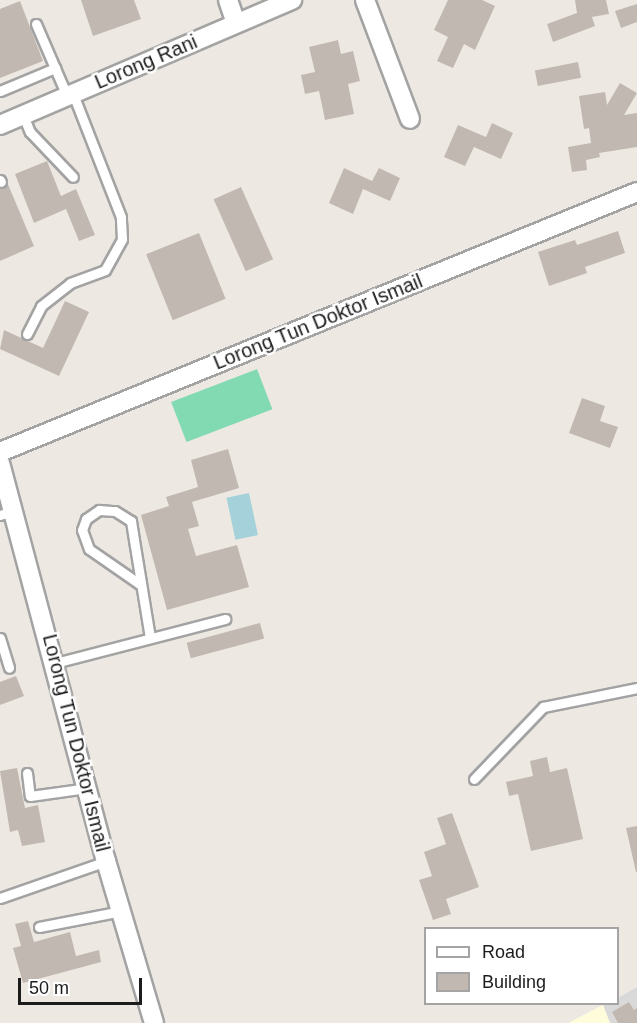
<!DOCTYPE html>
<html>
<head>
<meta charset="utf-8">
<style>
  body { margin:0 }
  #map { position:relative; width:637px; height:1023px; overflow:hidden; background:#ede9e2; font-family:Helvetica,sans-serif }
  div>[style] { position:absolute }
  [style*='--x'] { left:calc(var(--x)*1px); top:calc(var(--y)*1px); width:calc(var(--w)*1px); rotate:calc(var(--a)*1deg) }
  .residential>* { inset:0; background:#dad9d9 }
  .education>* { inset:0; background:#fefcdb }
  .pitch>* { inset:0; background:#82dab3; transform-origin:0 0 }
  .water>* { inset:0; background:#a4d1da; transform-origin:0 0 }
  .building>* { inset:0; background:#c2b8b2; transform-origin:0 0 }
  .roads { filter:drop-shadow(2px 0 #a3a3a3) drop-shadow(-2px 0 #a3a3a3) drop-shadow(0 2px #a3a3a3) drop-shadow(0 -2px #a3a3a3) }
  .lane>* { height:9px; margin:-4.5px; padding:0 4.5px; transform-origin:4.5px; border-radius:4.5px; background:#fff }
  .street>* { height:18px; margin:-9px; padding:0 9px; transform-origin:9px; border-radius:9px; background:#fff }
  span { translate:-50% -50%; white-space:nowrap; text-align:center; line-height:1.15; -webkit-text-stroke:5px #fff; paint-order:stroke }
  .street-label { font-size:20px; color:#1c1c1c }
  .legend { position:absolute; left:424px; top:927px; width:195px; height:78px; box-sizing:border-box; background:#fff; border:2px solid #a4a4a4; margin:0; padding:8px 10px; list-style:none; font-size:18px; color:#1c1c1c }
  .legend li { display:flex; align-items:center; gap:12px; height:30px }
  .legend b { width:30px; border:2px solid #a4a4a4 }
  .scale { position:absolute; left:18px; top:978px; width:124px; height:27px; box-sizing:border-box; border:3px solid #1c1c1c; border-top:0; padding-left:8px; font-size:18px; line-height:21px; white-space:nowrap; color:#1c1c1c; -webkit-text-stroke:4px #fff; paint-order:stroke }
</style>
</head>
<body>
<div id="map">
  <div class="residential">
    <div style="clip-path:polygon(637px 987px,637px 1023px,610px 1023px,603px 1005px,618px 1004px,618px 998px)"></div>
  </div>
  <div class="education">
    <div style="clip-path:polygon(603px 1005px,610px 1023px,568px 1023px)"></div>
  </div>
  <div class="pitch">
    <div style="left:257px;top:369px;width:43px;height:92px;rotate:69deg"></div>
  </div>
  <div class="water">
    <div style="left:249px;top:493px;width:43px;height:23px;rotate:78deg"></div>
  </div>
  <div class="building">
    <div style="clip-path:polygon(81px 0,134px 0,141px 19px,93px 36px)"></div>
    <div style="clip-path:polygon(448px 0,482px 0,495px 6px,475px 50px,464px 44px,453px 68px,437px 61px,448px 37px,434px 30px)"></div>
    <div style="clip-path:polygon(575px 0,606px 0,609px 14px,592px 17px,595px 26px,553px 42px,547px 24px,577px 13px)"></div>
    <div style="clip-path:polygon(20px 1px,43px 61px,0 78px,0 9px)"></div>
    <div style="clip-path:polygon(637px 4px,637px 22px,621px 28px,615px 11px)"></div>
    <div style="clip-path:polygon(338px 40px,341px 54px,353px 51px,360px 81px,348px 84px,354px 114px,325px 120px,319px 91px,305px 94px,301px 75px,315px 72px,309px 47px)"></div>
    <div style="left:578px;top:62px;width:16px;height:44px;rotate:79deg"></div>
    <div style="clip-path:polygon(620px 83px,637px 93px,624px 115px,637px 113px,637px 147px,599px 153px,600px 157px,586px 160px,587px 170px,572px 172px,568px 147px,591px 143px,589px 128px,584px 129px,579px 96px,605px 92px,607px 105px)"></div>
    <div style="clip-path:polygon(492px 123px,513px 133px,501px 159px,474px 147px,465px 166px,444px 157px,458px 125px,486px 137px)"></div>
    <div style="clip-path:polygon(47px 161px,61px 196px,76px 189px,95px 235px,79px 241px,66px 209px,34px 223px,15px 174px)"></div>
    <div style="clip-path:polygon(344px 168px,372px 181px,379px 168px,400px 178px,390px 201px,363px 189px,353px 214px,329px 203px)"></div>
    <div style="clip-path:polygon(7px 182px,34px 246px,0 261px,0 185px)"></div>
    <div style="left:241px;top:187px;width:79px;height:30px;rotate:66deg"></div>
    <div style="clip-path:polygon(618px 231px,625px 253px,585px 267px,587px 273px,549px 286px,538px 252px,575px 240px,577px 245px)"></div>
    <div style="left:199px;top:233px;width:71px;height:57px;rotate:68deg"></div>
    <div style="clip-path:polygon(65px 301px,89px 312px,59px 376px,0 349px,4px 330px,43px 348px)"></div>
    <div style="clip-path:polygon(582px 398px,605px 406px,600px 421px,618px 427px,610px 448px,569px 433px)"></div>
    <div style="clip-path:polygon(228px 449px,239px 488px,192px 502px,199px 526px,188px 529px,196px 556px,237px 545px,249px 587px,167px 610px,141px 515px,169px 506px,166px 497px,198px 487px,191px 460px)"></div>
    <div style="left:260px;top:623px;width:16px;height:76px;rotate:75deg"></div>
    <div style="clip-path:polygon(16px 676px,24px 696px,0 705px,0 682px)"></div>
    <div style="clip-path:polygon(547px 757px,550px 772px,567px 768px,583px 839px,531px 851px,518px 794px,509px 796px,506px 782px,533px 776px,530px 761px)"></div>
    <div style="clip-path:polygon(17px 768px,25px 808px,38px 805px,45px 842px,22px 846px,18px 830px,10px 832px,0 771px)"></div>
    <div style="clip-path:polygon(452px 813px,479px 887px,446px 899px,451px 914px,433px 920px,419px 880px,432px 876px,424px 852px,446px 844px,437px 818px)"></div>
    <div style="clip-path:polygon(637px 826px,637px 872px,636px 872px,626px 828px)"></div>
    <div style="clip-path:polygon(28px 921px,34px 942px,70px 932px,76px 956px,99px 950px,101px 962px,23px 983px,13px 948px,21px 946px,15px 924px)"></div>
    <div style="clip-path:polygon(629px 1002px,634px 1010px,637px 1008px,637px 1023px,618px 1023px,612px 1012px)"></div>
  </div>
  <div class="roads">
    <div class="lane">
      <div style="--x:36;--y:24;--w:78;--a:66.7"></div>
      <div style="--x:0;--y:91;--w:60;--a:-22.7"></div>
      <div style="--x:23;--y:115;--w:18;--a:68"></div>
      <div style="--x:30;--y:132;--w:62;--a:46.3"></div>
      <div style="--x:0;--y:180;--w:2;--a:63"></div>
      <div style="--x:27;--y:334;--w:31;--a:-63"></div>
      <div style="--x:41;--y:306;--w:37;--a:-38"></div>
      <div style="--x:70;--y:283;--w:37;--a:-20"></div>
      <div style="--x:105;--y:270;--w:35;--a:-61"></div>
      <div style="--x:122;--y:239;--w:22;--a:-93"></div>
      <div style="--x:121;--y:217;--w:132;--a:-111.3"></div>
      <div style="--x:0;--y:515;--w:16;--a:-18"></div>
      <div style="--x:141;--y:585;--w:63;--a:-145.3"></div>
      <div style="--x:89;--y:549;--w:20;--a:-110"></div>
      <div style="--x:82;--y:530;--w:12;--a:-70"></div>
      <div style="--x:86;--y:519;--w:16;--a:-35"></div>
      <div style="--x:99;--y:510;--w:16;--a:4"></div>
      <div style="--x:115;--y:511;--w:19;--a:32"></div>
      <div style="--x:131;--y:521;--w:19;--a:81"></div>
      <div style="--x:134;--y:540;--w:99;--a:80.7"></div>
      <div style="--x:0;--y:638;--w:31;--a:73"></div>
      <div style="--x:55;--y:663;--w:176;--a:-14.5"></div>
      <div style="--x:27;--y:773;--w:23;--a:83"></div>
      <div style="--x:30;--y:796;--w:59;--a:-7.9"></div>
      <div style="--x:474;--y:779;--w:100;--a:-46.2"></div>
      <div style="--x:543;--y:707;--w:96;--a:-11.4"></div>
      <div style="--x:0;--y:898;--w:112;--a:-19.2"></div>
      <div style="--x:39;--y:927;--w:84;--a:-11"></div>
    </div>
    <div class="street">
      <div style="--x:228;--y:0;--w:24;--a:71"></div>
      <div style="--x:365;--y:0;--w:127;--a:69.3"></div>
      <div style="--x:0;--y:125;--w:318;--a:-23.2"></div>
      <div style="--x:0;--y:452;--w:688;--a:-22.2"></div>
      <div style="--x:0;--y:463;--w:412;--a:75.1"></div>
      <div style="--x:106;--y:861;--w:169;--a:73.5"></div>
    </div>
  </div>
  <div class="street-label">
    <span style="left:146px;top:62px;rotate:-23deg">Lorong Rani</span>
    <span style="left:318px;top:322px;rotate:-22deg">Lorong Tun Doktor Ismail</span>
    <span style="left:76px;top:743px;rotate:76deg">Lorong Tun Doktor Ismail</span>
  </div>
  <ul class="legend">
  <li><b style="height:8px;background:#fff"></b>Road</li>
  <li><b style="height:16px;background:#c2b8b2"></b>Building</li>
  </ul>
  <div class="scale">50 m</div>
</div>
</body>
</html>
